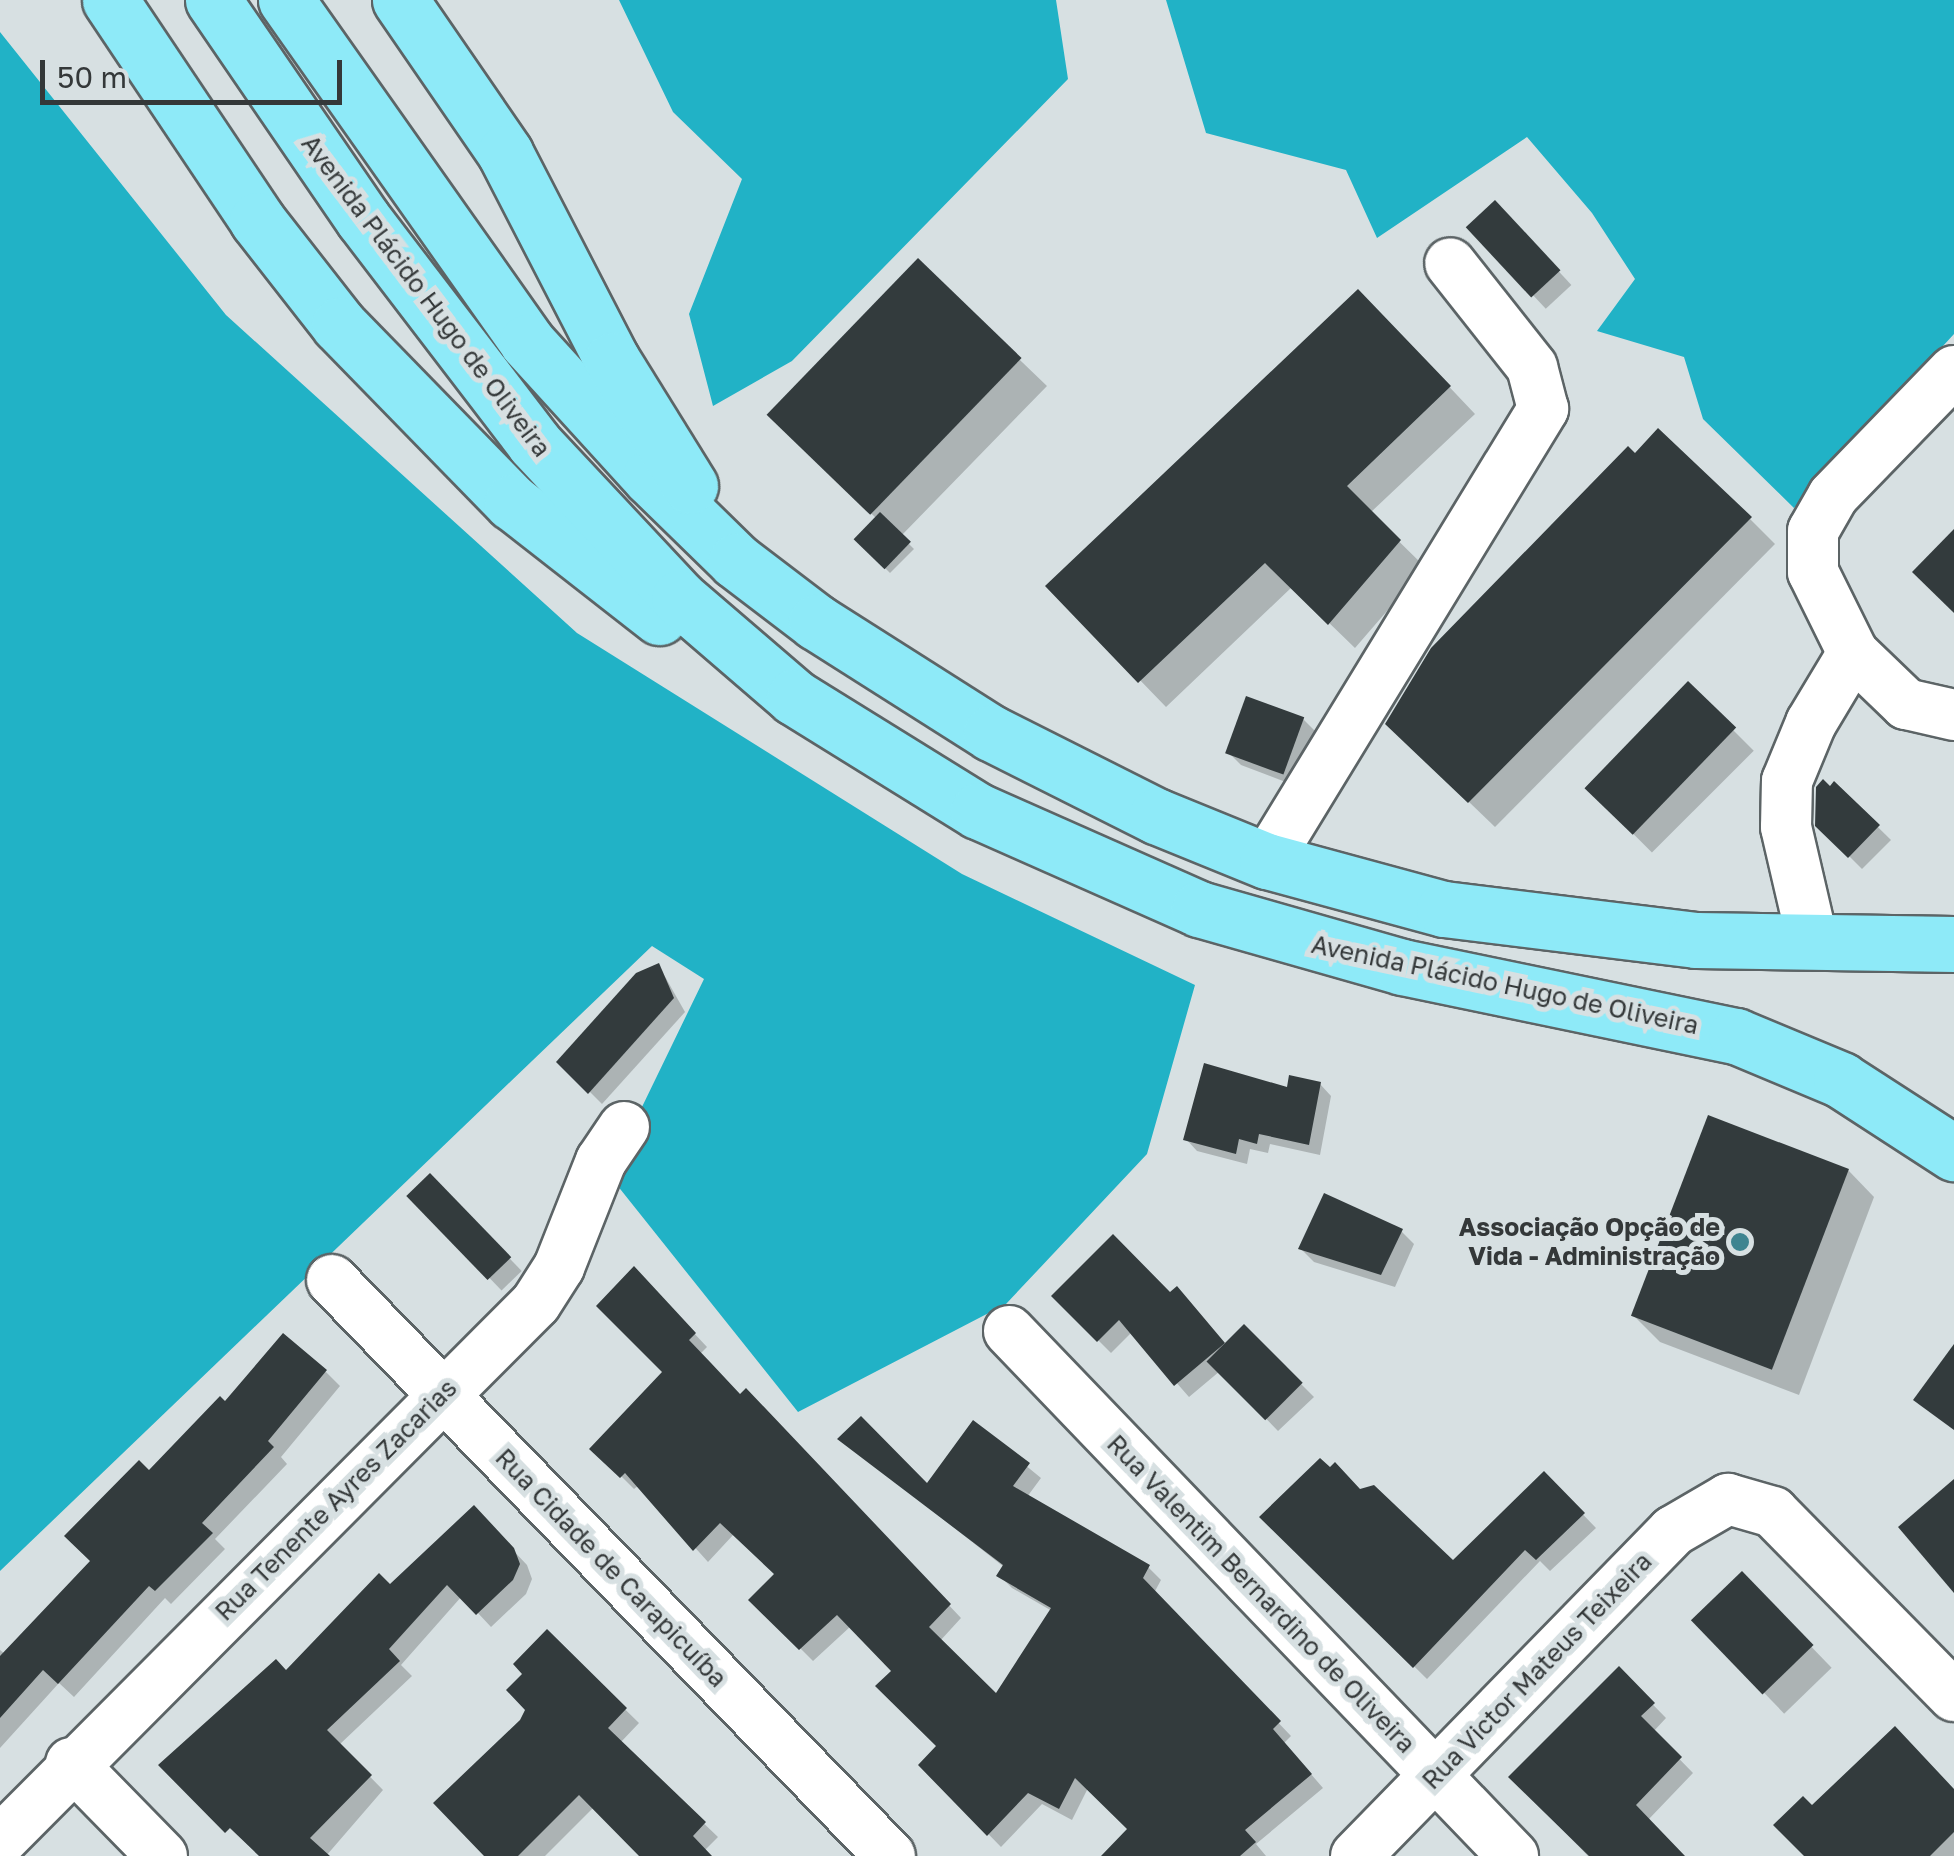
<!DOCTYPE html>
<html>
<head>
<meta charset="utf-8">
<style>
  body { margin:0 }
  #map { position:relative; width:1954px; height:1856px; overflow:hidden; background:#d7e0e2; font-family:"Golos Text",sans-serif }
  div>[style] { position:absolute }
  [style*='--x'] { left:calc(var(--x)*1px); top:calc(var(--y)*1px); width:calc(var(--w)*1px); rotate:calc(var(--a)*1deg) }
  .forest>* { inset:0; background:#21b2c6 }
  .shadow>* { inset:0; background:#0003; transform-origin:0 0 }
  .building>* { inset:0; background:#333b3d; transform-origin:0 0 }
  .roads { filter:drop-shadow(2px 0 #5c6466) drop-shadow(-2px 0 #5c6466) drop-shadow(0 2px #5c6466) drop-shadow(0 -2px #5c6466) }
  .minor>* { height:50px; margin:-25px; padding:0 25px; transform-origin:25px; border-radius:25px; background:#fff }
  .major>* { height:55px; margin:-27.5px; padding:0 27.5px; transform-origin:27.5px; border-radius:27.5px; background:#8eeaf8 }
  .dots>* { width:28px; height:28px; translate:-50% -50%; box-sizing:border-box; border:5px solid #d7e0e2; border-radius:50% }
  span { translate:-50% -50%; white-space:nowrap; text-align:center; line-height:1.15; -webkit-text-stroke:10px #d7e0e2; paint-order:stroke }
  .street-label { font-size:25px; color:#343839 }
  .poi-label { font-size:25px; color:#343839; font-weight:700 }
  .right { translate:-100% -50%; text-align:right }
  .scale { position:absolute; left:40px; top:60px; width:302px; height:45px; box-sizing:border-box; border:5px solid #343839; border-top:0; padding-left:12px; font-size:30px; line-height:35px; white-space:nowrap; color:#343839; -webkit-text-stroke:8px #d7e0e2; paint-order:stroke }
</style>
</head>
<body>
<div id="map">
  <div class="forest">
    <div style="clip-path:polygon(619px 0,1056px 0,1068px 79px,792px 361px,713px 406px,689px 314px,742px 179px,673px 112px)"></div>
    <div style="clip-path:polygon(1166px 0,1954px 0,1954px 334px,1794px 508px,1703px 419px,1684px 357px,1597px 331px,1635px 279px,1592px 213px,1527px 137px,1377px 238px,1346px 170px,1206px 133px)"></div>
    <div style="clip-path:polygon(0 32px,226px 315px,577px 633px,962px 874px,1195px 985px,1147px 1154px,1006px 1304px,798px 1412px,609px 1175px,704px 979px,652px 946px,0 1571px)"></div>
  </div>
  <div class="shadow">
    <div style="left:1495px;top:203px;width:112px;height:35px;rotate:47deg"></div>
    <div style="clip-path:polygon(918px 262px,1047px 386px,901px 536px,914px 549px,890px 573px,856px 539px,877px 519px,796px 441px)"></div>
    <div style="clip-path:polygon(1384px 318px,1475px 414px,1370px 513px,1425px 567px,1355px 648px,1292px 587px,1166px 707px,1049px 586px)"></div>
    <div style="clip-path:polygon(1750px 519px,1775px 544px,1495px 827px,1414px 749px)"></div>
    <div style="left:1688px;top:685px;width:93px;height:144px;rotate:45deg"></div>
    <div style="clip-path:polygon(1303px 719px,1316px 732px,1296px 786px,1241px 765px,1228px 752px)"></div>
    <div style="clip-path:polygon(1834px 784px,1891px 840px,1862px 869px,1818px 825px)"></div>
    <div style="clip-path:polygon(659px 966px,685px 1012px,602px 1104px,560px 1062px)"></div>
    <div style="clip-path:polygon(1320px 1084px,1331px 1096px,1320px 1155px,1270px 1144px,1268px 1153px,1250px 1149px,1247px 1164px,1197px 1151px,1186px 1139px,1289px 1091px)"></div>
    <div style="clip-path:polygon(1848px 1170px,1874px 1197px,1799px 1395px,1660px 1342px,1634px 1316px)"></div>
    <div style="left:430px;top:1176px;width:132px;height:28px;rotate:46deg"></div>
    <div style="clip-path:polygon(1401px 1231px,1414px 1244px,1395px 1287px,1314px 1262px,1301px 1249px)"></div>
    <div style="clip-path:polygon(647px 1283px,707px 1347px,700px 1354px,740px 1397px,759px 1404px,961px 1618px,940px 1641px,996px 1697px,1052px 1611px,1012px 1588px,999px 1575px,1004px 1567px,841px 1439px,927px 1486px,974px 1423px,1041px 1478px,1027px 1497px,1148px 1567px,1161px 1580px,1154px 1593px,1291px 1736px,1284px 1743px,1323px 1788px,1256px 1844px,1266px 1856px,1128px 1856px,1131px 1829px,1088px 1788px,1072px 1820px,1042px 1804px,1001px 1847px,921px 1765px,940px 1746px,894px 1671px,851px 1626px,813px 1661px,752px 1600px,777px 1574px,734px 1534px,708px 1562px,639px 1485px,634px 1489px,593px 1448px,665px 1372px)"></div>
    <div style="clip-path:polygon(1170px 1295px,1190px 1302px,1226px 1346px,1244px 1327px,1314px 1397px,1278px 1431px,1220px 1371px,1189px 1397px,1132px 1332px,1111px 1353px,1054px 1296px)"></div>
    <div style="clip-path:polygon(326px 1372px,340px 1386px,281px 1457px,287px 1464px,215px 1539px,225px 1549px,171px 1604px,165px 1598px,74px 1697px,59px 1683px,0 1748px,0 1650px,5px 1654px,94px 1561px,149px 1474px,225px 1405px)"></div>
    <div style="clip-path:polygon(1544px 1474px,1596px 1528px,1550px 1571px,1540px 1561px,1427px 1679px,1263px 1517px,1360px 1492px,1453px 1564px)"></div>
    <div style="clip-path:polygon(474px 1509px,527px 1565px,532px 1579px,526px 1594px,491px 1627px,462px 1596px,401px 1665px,412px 1676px,339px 1745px,383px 1790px,326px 1856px,260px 1856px,175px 1778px)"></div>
    <div style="left:1742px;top:1575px;width:129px;height:66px;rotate:46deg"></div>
    <div style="clip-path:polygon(547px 1633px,639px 1723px,620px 1743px,718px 1837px,704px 1851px,709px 1856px,643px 1856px,594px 1807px,545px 1856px,487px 1856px,528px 1710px,526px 1674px)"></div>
    <div style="clip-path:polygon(1619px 1670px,1666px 1718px,1653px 1732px,1693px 1773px,1648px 1820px,1682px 1856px,1588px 1856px,1511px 1777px)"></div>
    <div style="clip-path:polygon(1954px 1791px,1954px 1856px,1808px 1856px,1812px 1808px)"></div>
  </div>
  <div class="building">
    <div style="left:1495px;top:200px;width:96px;height:40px;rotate:47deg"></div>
    <div style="left:918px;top:258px;width:144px;height:218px;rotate:44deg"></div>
    <div style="clip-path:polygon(1358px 289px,1451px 386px,1347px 486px,1401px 540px,1328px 625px,1265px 563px,1138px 683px,1045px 586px)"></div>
    <div style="clip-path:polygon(1658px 428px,1752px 517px,1468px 803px,1385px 724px,1431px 648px,1628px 446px,1635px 453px)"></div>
    <div style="left:880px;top:512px;width:43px;height:38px;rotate:44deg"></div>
    <div style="clip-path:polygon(1954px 529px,1954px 613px,1912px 572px)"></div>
    <div style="left:1688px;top:681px;width:67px;height:149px;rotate:44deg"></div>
    <div style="left:1246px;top:696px;width:62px;height:61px;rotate:20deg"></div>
    <div style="clip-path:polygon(1823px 779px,1830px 786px,1834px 781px,1880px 825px,1848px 858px,1815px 826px,1816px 787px)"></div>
    <div style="clip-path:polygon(659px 963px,674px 998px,588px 1094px,556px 1062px,636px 973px)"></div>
    <div style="clip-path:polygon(1204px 1063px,1287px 1087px,1289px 1075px,1321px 1082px,1309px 1145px,1259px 1134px,1257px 1144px,1239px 1139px,1236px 1154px,1183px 1140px)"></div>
    <div style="left:1708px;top:1115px;width:151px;height:215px;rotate:21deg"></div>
    <div style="left:430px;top:1173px;width:117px;height:33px;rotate:46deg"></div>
    <div style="clip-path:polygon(1324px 1193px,1403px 1229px,1381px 1275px,1298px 1249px)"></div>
    <div style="clip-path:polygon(1113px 1234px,1170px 1292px,1177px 1286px,1225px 1343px,1174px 1386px,1119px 1320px,1097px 1342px,1051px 1296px)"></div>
    <div style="clip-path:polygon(634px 1266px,696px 1333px,689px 1340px,711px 1363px,740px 1394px,746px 1388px,951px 1604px,929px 1627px,996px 1693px,1051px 1608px,996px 1576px,1003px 1565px,837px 1439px,861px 1416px,927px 1483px,973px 1420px,1030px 1463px,1013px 1486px,1150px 1565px,1143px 1578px,1281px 1721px,1273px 1729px,1312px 1774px,1245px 1830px,1256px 1842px,1240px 1856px,1101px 1856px,1127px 1829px,1075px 1778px,1059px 1809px,1028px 1793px,987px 1836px,918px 1765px,936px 1746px,875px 1686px,891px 1671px,837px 1615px,799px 1650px,748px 1600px,774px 1574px,720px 1523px,693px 1551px,625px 1473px,620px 1478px,589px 1449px,662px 1372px,596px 1306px)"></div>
    <div style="left:1244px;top:1324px;width:83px;height:53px;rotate:45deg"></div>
    <div style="clip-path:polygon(283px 1333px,327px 1370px,268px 1441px,274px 1447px,202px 1523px,213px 1533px,155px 1591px,149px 1586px,58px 1684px,43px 1670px,0 1718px,0 1656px,90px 1561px,64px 1536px,139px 1460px,149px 1470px,220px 1396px,225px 1401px)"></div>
    <div style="clip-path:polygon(1954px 1344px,1954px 1430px,1913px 1400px)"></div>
    <div style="clip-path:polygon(1320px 1458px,1330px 1467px,1335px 1462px,1360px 1489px,1374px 1485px,1453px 1560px,1544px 1471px,1585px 1513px,1536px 1560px,1525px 1550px,1413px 1668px,1259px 1517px)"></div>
    <div style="clip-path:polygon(1954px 1479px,1954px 1593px,1898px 1527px)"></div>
    <div style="clip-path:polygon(474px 1505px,514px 1548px,520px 1564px,513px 1580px,476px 1615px,447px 1585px,389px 1649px,400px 1661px,327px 1730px,372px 1775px,310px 1838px,330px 1856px,259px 1856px,230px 1828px,225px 1833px,158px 1765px,276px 1659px,286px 1670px,379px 1573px,390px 1584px)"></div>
    <div style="left:1742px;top:1571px;width:103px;height:71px;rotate:46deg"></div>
    <div style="clip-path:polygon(547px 1629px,627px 1708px,608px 1728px,706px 1822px,693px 1836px,712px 1856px,639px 1856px,579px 1795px,518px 1856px,484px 1856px,433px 1803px,520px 1720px,525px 1710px,506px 1690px,522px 1674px,513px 1664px)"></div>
    <div style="clip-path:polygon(1619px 1666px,1655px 1703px,1641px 1716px,1682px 1757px,1636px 1805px,1685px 1856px,1589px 1856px,1508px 1777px)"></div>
    <div style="clip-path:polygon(1895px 1726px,1954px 1789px,1954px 1832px,1930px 1856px,1804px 1856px,1773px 1825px,1803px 1796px,1812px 1805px)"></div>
  </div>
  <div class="roads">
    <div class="minor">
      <div style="--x:1954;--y:371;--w:174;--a:134.1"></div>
      <div style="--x:1833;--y:496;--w:40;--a:119.7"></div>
      <div style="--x:1813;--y:531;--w:41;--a:90"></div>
      <div style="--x:1813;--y:572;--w:90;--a:63.7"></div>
      <div style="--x:1853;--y:653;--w:74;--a:43.9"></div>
      <div style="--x:1906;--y:704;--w:49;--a:12.9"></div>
      <div style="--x:1267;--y:861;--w:530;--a:-58.59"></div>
      <div style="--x:1543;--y:409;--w:43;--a:-104.7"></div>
      <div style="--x:1532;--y:367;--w:132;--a:-128.3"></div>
      <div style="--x:1813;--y:943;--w:119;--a:-103.1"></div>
      <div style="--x:1786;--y:827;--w:46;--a:-88.8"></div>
      <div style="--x:1787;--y:781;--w:63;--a:-67.5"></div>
      <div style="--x:1811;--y:723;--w:82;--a:-59"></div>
      <div style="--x:332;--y:1280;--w:802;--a:45.91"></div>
      <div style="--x:1009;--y:1331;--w:728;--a:46.17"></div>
      <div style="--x:71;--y:1763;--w:130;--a:45.6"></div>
      <div style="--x:0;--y:1841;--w:759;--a:-45.11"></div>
      <div style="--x:536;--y:1303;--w:43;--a:-57.4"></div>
      <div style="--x:559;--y:1267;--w:114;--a:-68.4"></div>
      <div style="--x:601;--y:1161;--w:41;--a:-55.9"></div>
      <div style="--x:1356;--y:1856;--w:454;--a:-45.7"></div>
      <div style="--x:1673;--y:1531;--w:64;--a:-30.2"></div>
      <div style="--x:1728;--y:1499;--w:47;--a:16.1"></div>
      <div style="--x:1773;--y:1512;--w:258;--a:45.5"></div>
    </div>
    <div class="major">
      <div style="--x:110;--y:0;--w:265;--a:56.2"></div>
      <div style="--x:257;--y:220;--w:133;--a:52"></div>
      <div style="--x:339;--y:325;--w:248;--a:45.7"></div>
      <div style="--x:512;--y:502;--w:187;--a:38"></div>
      <div style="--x:213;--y:0;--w:265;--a:55.6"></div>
      <div style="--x:363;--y:219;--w:282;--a:52.6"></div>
      <div style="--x:534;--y:443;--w:212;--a:46.9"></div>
      <div style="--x:679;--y:598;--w:152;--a:40.7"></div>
      <div style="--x:794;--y:697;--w:216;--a:31.8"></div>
      <div style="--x:978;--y:811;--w:242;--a:23.9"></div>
      <div style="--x:1199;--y:909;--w:211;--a:15.9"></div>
      <div style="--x:1402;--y:967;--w:341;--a:11.7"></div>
      <div style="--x:1736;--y:1036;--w:114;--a:22.7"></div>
      <div style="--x:1841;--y:1080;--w:135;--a:32.9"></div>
      <div style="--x:286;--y:0;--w:418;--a:54.8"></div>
      <div style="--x:527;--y:342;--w:183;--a:47.7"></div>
      <div style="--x:650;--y:477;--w:120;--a:44.3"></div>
      <div style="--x:736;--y:561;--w:101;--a:37.3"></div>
      <div style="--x:816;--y:622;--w:207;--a:32.4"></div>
      <div style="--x:991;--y:733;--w:185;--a:26.7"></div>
      <div style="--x:1156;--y:816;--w:120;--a:22.1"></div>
      <div style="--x:1267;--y:861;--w:183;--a:15.2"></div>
      <div style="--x:1444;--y:909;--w:254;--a:7"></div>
      <div style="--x:1696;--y:940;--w:258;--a:0.9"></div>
      <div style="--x:400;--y:0;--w:186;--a:55.5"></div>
      <div style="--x:505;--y:153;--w:233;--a:62.7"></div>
      <div style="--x:612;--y:360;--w:148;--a:58.2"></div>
    </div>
  </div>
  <div class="dots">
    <div style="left:1740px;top:1242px;background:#3e8490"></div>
  </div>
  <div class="street-label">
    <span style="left:426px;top:296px;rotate:53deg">Avenida Plácido Hugo de Oliveira</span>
    <span style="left:1505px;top:985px;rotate:12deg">Avenida Plácido Hugo de Oliveira</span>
    <span style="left:336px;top:1500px;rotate:-45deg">Rua Tenente Ayres Zacarias</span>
    <span style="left:611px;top:1568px;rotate:46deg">Rua Cidade de Carapicuíba</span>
    <span style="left:1261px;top:1594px;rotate:46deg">Rua Valentim Bernardino de Oliveira</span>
    <span style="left:1537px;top:1671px;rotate:-46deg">Rua Victor Mateus Teixeira</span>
  </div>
  <div class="poi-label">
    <span class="right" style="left:1720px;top:1242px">Associação Opção de<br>Vida - Administração</span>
  </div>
  <div class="scale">50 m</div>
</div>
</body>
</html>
